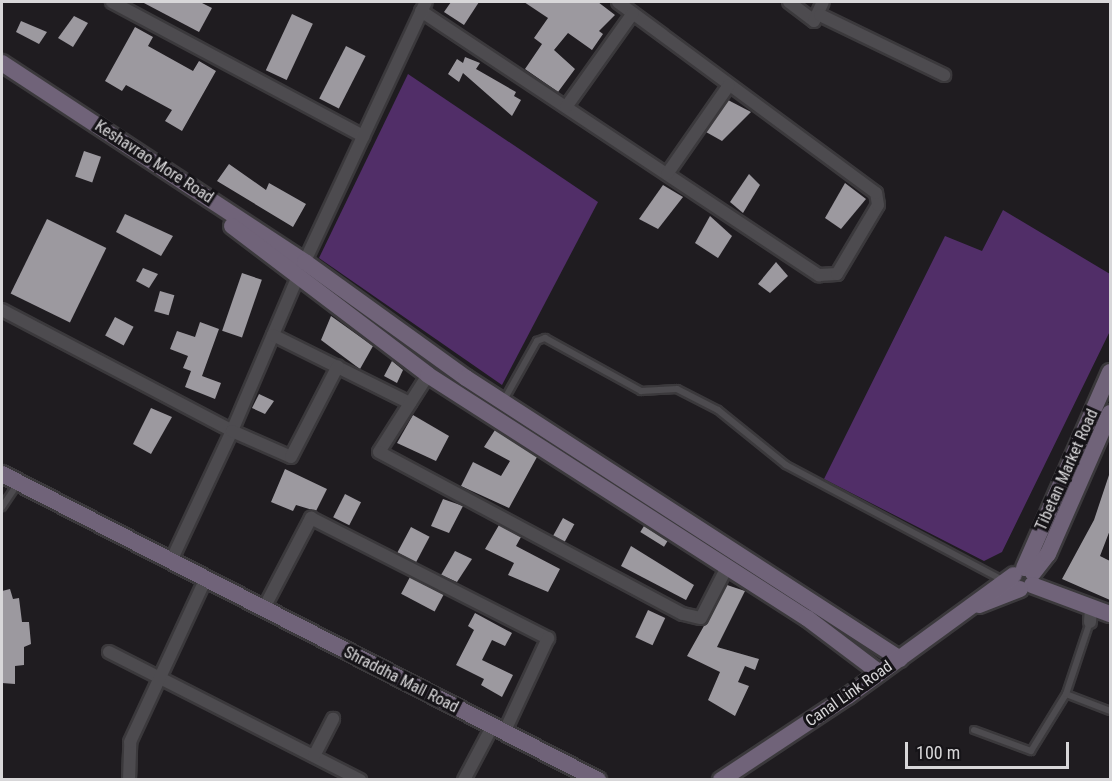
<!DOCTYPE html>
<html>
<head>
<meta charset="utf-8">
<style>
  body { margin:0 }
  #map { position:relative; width:1112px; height:781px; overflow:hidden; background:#1f1c20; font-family:"Roboto Condensed",sans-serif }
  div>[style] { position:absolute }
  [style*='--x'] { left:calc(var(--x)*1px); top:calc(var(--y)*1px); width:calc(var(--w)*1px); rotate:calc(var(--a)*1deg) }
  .green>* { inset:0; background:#512e68 }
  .building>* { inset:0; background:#9c999f; transform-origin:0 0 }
  .roads { filter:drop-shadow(2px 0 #3b393c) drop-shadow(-2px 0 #3b393c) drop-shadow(0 2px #3b393c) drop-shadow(0 -2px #3b393c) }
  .lane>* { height:6px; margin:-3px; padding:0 3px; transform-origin:3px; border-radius:3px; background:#4d4b4f }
  .street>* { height:12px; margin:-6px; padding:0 6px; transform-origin:6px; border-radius:6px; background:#4d4b4f }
  .secondary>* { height:16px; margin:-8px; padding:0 8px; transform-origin:8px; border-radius:8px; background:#706379 }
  span { translate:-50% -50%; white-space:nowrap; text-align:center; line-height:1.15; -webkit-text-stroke:6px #151317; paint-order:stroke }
  .street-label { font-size:16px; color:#d8d7d9 }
  .frame { position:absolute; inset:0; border:3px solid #d8d7d9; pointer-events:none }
  .scale { position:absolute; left:905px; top:742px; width:164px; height:27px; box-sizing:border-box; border:3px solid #d8d7d9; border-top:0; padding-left:8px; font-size:18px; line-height:21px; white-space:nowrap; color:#d8d7d9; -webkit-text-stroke:4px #151317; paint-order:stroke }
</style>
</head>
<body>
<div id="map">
  <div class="green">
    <div style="clip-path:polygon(408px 74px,598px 202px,502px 385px,319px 258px)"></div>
    <div style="clip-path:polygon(1003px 210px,1110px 274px,1110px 331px,1002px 552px,984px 561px,824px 479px,945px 236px,982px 251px)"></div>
  </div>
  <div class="building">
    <div style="clip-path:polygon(142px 2px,200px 2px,212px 8px,199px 32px)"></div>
    <div style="clip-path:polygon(451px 2px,479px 2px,464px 25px,444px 12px)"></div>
    <div style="clip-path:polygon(524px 2px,598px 2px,615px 15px,599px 31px,603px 34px,592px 50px,568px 33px,554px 50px,575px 69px,558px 92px,525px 69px,542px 44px,534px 38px,548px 18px)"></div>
    <div style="left:292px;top:14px;width:23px;height:62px;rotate:25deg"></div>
    <div style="clip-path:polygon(74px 16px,88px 23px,73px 47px,58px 38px)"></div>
    <div style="clip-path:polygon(21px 21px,47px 32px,39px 44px,16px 32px)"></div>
    <div style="clip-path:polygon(135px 27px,153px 37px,148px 46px,193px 71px,199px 61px,216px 71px,182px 131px,165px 121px,172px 110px,126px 85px,122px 91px,105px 81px)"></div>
    <div style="left:346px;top:46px;width:22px;height:59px;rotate:27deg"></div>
    <div style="clip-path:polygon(465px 57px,480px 63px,476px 69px,516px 92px,514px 96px,521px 100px,512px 116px,463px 73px,459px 82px,448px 74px,457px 59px,463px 63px)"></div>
    <div style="clip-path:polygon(728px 100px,751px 112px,722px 141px,706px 132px)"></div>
    <div style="left:84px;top:151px;width:18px;height:27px;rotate:19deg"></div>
    <div style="clip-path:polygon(229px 164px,266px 190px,269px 183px,306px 204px,293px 227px,217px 181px)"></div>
    <div style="clip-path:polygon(749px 174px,760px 185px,743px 213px,730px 202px)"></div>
    <div style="clip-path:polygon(845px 183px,866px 199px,841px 229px,825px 218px)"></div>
    <div style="clip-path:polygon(663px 185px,683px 197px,658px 229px,639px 219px)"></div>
    <div style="clip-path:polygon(125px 214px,173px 236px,161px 256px,116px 232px)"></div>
    <div style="clip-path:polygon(710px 216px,732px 236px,718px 258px,695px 243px)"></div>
    <div style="left:47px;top:219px;width:66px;height:83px;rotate:26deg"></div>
    <div style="clip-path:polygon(776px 262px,788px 276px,770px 293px,758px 284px)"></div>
    <div style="clip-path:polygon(143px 268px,158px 274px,149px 288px,136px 281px)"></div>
    <div style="left:242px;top:273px;width:21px;height:61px;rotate:19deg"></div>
    <div style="left:160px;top:291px;width:15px;height:21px;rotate:16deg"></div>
    <div style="clip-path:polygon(331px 316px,373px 346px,360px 369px,321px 340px)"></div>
    <div style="left:115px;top:317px;width:21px;height:21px;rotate:28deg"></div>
    <div style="clip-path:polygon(200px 322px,219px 329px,202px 376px,221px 383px,215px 399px,185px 387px,191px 371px,183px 368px,188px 356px,170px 349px,177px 331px,195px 337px)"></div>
    <div style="clip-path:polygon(392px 361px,403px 370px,397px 383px,384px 376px)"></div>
    <div style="clip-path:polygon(259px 394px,274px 401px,265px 414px,252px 408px)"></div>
    <div style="clip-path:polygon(151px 408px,172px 417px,151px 454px,133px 444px)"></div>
    <div style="clip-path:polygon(413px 415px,449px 436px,436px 461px,397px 443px)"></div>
    <div style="clip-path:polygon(495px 430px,537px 457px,509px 508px,461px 486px,473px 462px,501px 476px,510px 461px,484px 447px)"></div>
    <div style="clip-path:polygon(285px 469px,327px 489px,316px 511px,296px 505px,293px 511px,271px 502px)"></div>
    <div style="clip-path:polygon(1109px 475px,1110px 530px,1100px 556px,1110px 561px,1110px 600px,1062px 579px,1094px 520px)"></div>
    <div style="left:345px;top:494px;width:18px;height:26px;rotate:27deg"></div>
    <div style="clip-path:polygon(443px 499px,463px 506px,449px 533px,431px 526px)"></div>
    <div style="left:563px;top:518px;width:13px;height:21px;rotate:29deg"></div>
    <div style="clip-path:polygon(499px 525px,521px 537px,516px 546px,560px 569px,548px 592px,508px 575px,514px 563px,485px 549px)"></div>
    <div style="left:644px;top:526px;width:28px;height:7px;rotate:32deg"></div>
    <div style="left:411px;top:527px;width:21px;height:29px;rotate:28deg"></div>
    <div style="clip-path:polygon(631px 546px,694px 585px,686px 600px,621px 566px)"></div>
    <div style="clip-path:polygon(455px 551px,472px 559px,457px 582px,441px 575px)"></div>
    <div style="left:410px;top:577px;width:38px;height:19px;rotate:28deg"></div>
    <div style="clip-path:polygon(727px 585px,745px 591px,717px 647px,759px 659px,755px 670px,745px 666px,738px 682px,749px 686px,735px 716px,708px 700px,720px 672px,687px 656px)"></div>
    <div style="clip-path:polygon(10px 589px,13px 599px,19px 598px,22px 622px,29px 622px,31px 644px,24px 647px,24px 665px,15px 666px,15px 684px,2px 683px,2px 591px)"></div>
    <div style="left:648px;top:610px;width:19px;height:30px;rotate:25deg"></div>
    <div style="clip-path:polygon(475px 613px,512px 633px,505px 646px,492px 640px,482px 660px,513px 675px,502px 697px,481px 685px,484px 679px,456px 665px,474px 630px,468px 626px)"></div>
  </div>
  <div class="roads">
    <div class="lane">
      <div style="--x:504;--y:400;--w:68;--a:-60.8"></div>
      <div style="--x:537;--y:341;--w:9;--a:-21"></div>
      <div style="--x:545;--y:338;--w:110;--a:28.9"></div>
      <div style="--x:641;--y:391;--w:36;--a:-3"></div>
      <div style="--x:677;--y:389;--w:46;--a:27.1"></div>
      <div style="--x:718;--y:410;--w:87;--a:39"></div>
      <div style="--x:786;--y:465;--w:245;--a:28"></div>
      <div style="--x:2;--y:507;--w:29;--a:-56"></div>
      <div style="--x:1066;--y:694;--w:47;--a:21.1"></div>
      <div style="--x:974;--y:730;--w:61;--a:20.2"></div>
      <div style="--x:1031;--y:751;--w:67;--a:-58.4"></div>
      <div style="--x:1066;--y:694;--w:76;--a:-71.6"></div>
    </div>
    <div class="street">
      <div style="--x:112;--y:2;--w:285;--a:28.1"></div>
      <div style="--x:789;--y:2;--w:31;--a:37"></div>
      <div style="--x:814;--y:21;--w:21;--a:-65"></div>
      <div style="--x:421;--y:11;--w:478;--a:33.6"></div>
      <div style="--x:819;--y:275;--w:18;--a:-3"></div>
      <div style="--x:837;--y:274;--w:80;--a:-59.3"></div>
      <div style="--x:878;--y:205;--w:12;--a:-99"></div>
      <div style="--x:876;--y:193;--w:321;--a:-143.5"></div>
      <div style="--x:820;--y:15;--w:138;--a:25.8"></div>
      <div style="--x:566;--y:107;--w:115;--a:-54.5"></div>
      <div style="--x:667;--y:174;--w:108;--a:-55.1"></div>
      <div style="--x:2;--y:310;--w:260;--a:27.7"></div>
      <div style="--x:232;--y:431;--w:168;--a:-66.9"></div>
      <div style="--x:298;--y:276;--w:302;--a:-65"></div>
      <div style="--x:273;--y:335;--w:153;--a:26.4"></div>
      <div style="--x:428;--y:375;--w:91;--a:122.5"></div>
      <div style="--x:379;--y:452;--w:344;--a:28.1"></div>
      <div style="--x:683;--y:614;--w:18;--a:13"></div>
      <div style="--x:701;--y:618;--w:57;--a:-63"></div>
      <div style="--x:172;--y:559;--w:141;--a:-64.9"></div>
      <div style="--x:232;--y:431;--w:64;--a:23.8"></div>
      <div style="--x:291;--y:457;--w:102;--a:-62.7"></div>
      <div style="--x:264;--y:608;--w:102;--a:-62.4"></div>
      <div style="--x:311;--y:518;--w:266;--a:26.9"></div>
      <div style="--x:548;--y:638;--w:105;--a:114.9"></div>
      <div style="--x:1090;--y:622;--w:16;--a:-86"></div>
      <div style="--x:109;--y:652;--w:282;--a:27"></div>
      <div style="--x:314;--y:756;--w:42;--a:-62.8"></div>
      <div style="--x:129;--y:780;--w:38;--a:-88"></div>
      <div style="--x:130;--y:742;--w:181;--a:-65.1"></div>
      <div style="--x:464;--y:780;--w:60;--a:-62.2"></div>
    </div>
    <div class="secondary">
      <div style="--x:2;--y:63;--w:363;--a:33.3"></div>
      <div style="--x:305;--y:262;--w:198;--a:35.8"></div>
      <div style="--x:466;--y:378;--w:517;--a:32.92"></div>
      <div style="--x:232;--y:226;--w:246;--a:37.2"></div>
      <div style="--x:428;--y:375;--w:450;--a:32.7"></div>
      <div style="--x:807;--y:618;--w:91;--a:37"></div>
      <div style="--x:2;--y:474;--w:670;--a:27.18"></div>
      <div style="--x:1024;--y:568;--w:214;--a:-66.3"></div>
      <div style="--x:1033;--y:573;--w:24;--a:-52"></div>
      <div style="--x:1048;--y:554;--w:154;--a:-66.3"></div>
      <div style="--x:1032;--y:585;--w:83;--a:20.4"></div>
      <div style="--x:979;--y:605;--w:44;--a:-21.3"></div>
      <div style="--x:721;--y:780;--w:152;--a:-33.5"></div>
      <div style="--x:848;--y:696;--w:205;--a:-36.1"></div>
    </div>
  </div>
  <div class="street-label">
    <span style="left:154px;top:162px;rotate:33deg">Keshavrao More Road</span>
    <span style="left:1067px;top:470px;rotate:-66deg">Tibetan Market Road</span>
    <span style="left:401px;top:680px;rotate:27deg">Shraddha Mall Road</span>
    <span style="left:849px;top:694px;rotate:-35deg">Canal Link Road</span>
  </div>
  <div class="frame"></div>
  <div class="scale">100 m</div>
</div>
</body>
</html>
